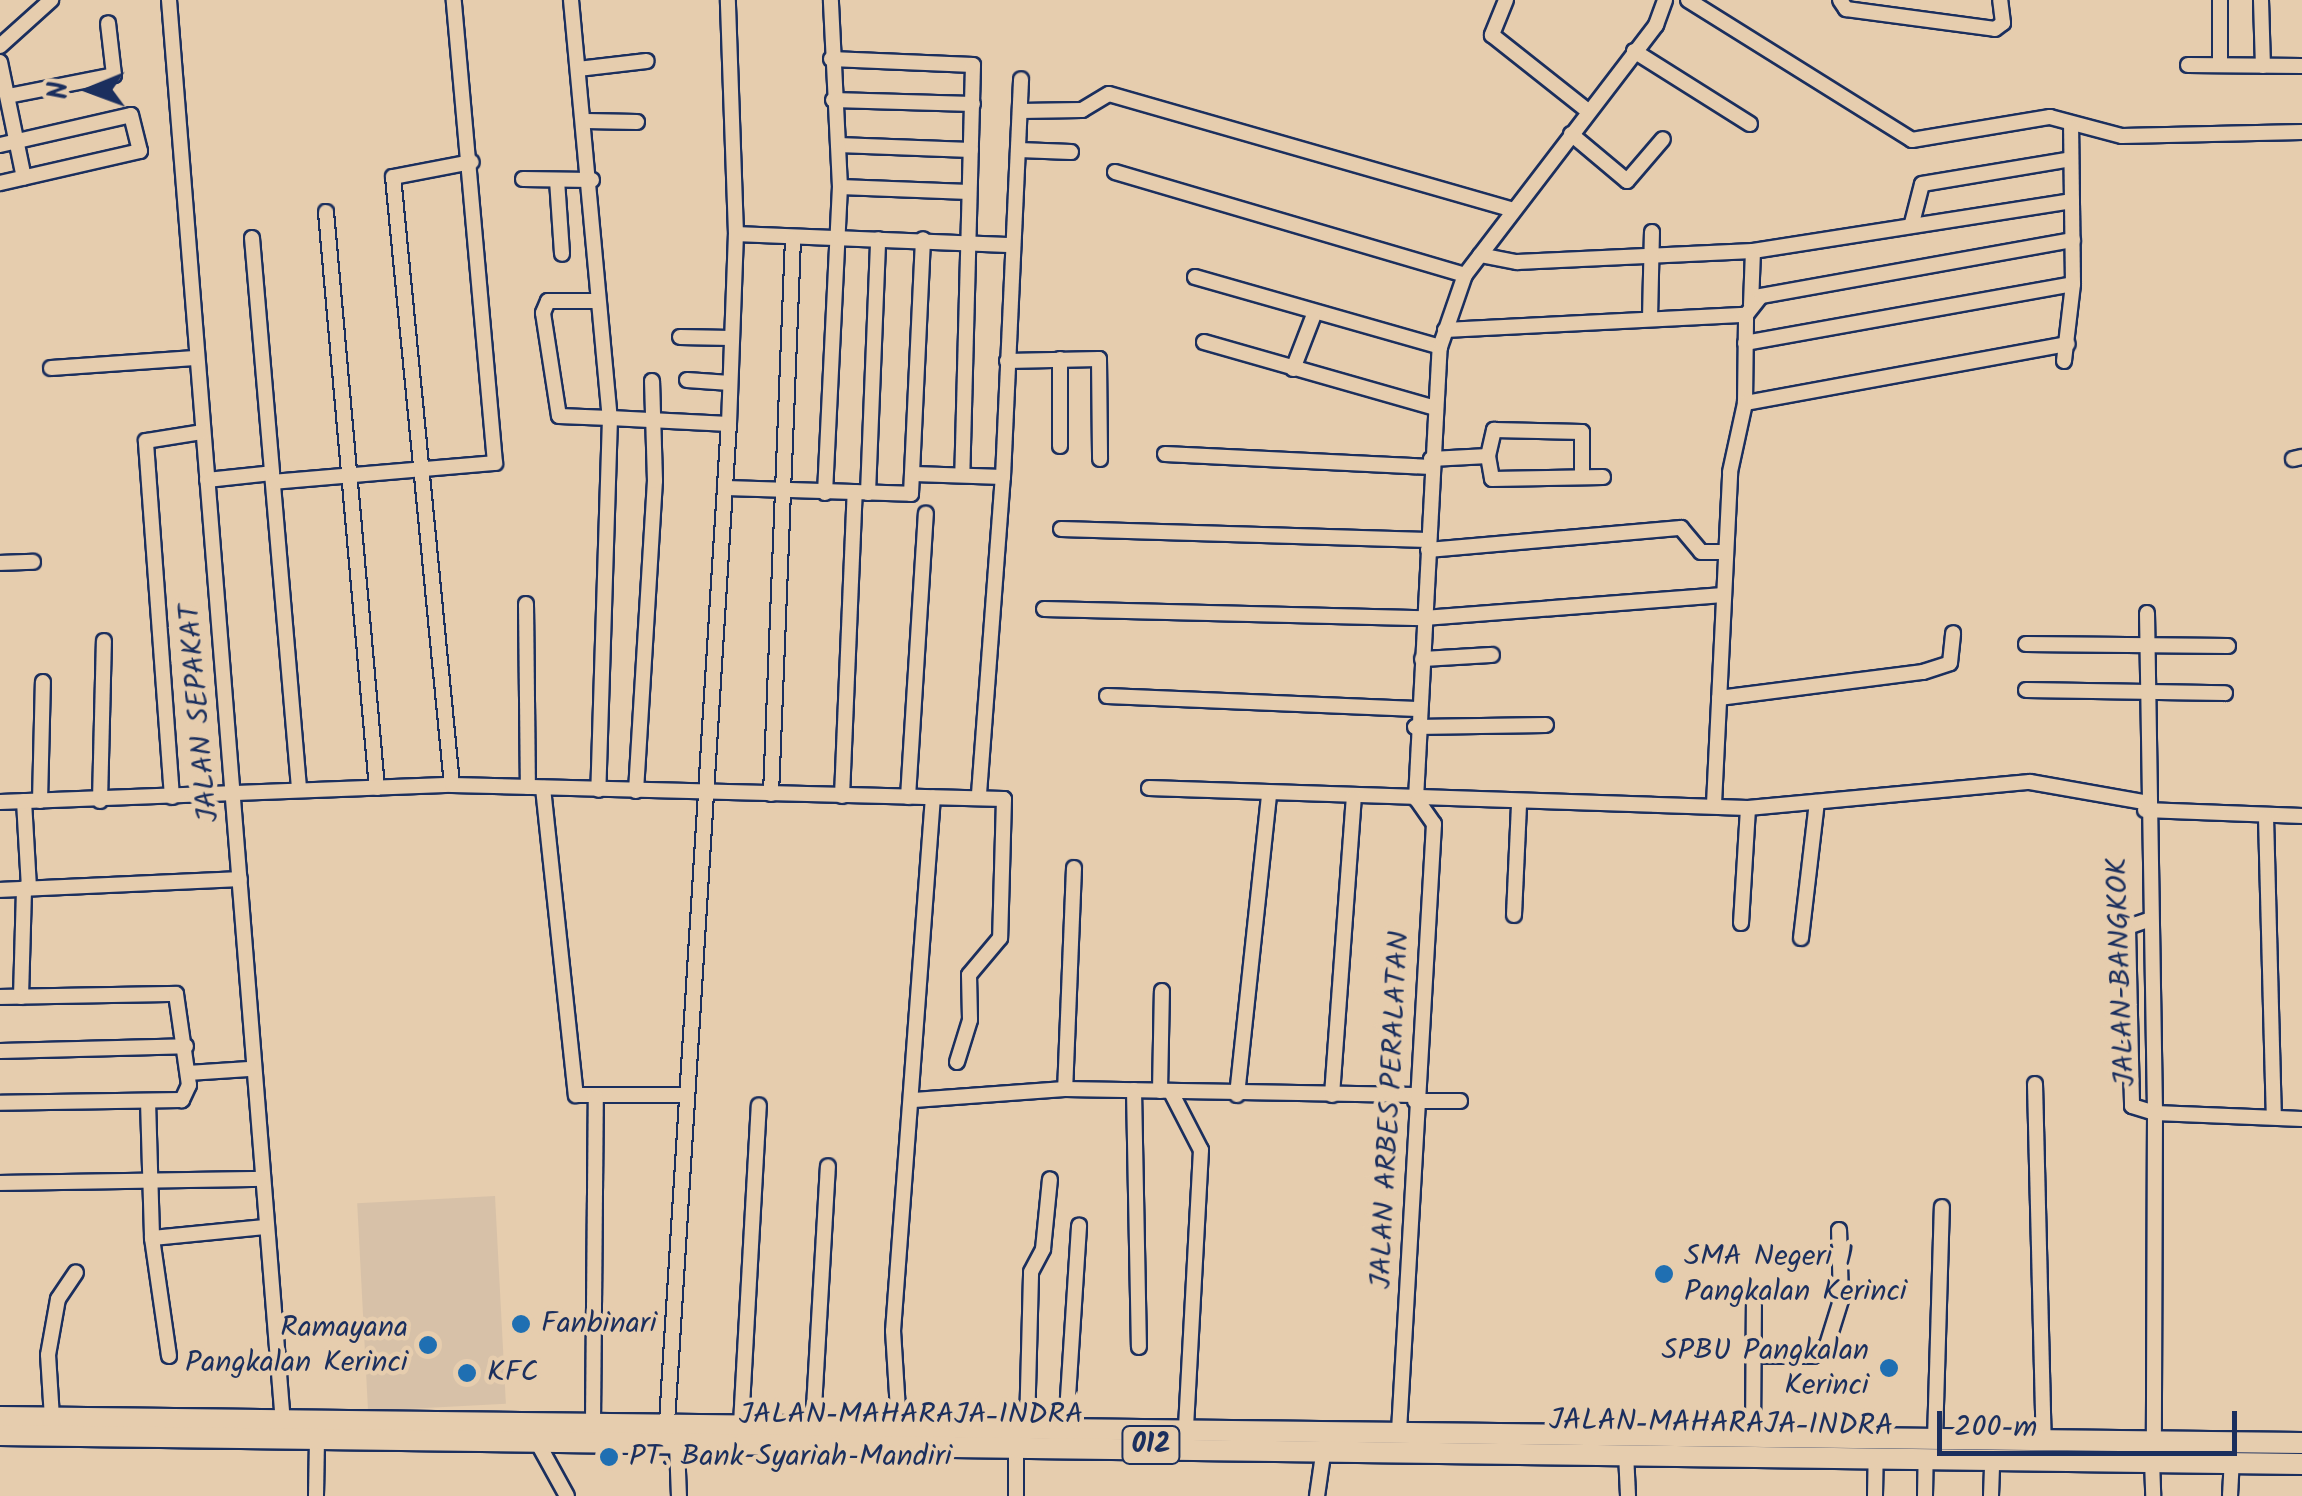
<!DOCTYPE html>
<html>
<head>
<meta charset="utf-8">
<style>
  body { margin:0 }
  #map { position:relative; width:2302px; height:1496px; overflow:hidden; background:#e6cdae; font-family:Kalam,sans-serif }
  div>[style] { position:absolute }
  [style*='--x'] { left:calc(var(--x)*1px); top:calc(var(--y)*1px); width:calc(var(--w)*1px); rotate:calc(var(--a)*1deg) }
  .built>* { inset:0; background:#d7c1a8; transform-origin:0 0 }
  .roads { filter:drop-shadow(2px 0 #1b2f5e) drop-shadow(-2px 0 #1b2f5e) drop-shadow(0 2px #1b2f5e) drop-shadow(0 -2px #1b2f5e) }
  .minor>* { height:14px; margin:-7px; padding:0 7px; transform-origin:7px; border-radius:7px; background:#e6cdae }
  .highway>* { height:20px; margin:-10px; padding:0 10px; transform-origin:10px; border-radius:10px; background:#e6cdae }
  .dots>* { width:28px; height:28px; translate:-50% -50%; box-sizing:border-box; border:5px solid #e6cdae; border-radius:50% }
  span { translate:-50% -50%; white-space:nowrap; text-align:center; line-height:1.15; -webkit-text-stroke:9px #e6cdae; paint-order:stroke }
  .shield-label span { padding:2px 8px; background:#e6cdae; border:2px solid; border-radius:8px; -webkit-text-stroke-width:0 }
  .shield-label { font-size:28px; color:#1b2f5e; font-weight:700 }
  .street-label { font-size:30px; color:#1b2f5e }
  .poi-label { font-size:30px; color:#1b2f5e }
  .left { translate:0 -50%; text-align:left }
  .right { translate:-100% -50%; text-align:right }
  .north { position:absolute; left:40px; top:40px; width:100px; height:100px; -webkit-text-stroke:8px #e6cdae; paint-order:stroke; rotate:269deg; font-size:28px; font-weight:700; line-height:40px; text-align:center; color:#1b2f5e }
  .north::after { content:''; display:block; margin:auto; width:35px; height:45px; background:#1b2f5e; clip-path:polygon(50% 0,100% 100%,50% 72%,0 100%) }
  .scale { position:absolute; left:1937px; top:1411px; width:300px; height:45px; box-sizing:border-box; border:5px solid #1b2f5e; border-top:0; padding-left:12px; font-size:30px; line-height:35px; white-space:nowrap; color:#1b2f5e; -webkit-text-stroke:8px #e6cdae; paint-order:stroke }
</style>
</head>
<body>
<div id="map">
  <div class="built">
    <div style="left:495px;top:1196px;width:208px;height:138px;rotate:87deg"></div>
  </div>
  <div class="roads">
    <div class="minor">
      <div style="--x:169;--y:0;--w:1427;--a:85.42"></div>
      <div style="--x:571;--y:0;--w:420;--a:84.7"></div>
      <div style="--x:610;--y:418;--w:119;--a:2.9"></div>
      <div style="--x:1506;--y:0;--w:38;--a:112"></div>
      <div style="--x:1492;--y:35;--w:122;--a:38.4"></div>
      <div style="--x:1688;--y:0;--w:264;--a:32"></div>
      <div style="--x:1912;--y:140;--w:140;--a:-9.5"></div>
      <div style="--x:2050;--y:117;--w:74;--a:14.8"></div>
      <div style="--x:2122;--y:136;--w:180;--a:-1.3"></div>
      <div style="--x:1840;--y:0;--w:11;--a:56"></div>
      <div style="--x:1846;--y:9;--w:150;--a:7.6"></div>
      <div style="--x:1995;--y:29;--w:10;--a:-37"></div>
      <div style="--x:2003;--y:23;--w:23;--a:-97"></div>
      <div style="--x:2220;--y:0;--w:65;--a:90"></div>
      <div style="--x:2261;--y:0;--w:66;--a:88.3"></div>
      <div style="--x:0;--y:46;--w:69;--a:-42"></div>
      <div style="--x:1634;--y:51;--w:137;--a:32.2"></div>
      <div style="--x:831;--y:59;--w:142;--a:2.4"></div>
      <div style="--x:973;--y:65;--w:409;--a:91.5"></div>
      <div style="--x:0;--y:62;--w:118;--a:78.3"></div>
      <div style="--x:2188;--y:65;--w:114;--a:0.5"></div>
      <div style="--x:578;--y:69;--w:69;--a:-6.6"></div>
      <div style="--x:8;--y:96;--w:108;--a:-11.2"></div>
      <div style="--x:114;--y:75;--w:52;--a:-96.6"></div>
      <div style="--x:833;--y:100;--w:140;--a:1.6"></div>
      <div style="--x:1020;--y:111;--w:62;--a:-0.9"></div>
      <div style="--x:1082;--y:110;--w:31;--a:-31"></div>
      <div style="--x:1109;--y:94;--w:421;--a:16"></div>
      <div style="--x:586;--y:121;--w:51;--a:1.1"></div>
      <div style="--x:1571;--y:134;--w:73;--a:40"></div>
      <div style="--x:1627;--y:181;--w:55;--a:-49.4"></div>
      <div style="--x:0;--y:145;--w:134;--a:-12.9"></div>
      <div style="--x:131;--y:115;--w:37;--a:76"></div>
      <div style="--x:140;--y:151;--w:144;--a:167.1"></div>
      <div style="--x:838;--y:145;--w:133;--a:2.2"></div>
      <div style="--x:1019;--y:150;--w:52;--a:2.2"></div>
      <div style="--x:1115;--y:172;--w:365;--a:16.4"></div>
      <div style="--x:523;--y:179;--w:69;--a:0.8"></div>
      <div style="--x:557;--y:180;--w:74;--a:86.1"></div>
      <div style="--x:840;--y:187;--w:129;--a:2.2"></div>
      <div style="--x:326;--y:212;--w:578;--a:84.94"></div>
      <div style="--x:1912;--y:223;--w:40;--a:-75.6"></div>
      <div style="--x:1922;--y:184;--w:151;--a:-9.5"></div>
      <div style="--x:736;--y:234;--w:277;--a:2.3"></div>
      <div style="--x:252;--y:238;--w:236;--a:85.1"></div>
      <div style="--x:1480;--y:255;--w:38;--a:11"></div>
      <div style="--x:1517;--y:262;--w:236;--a:-2.7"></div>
      <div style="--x:1195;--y:277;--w:255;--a:15.9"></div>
      <div style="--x:597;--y:301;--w:49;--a:180"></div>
      <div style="--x:548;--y:301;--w:13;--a:113"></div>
      <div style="--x:543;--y:313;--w:104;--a:81.2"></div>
      <div style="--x:559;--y:416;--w:51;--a:2.2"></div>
      <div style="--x:610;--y:418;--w:372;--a:91.8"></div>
      <div style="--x:1751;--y:305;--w:54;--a:-87.9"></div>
      <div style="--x:1753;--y:251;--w:323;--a:-8.9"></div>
      <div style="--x:1650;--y:319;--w:87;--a:-88.7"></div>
      <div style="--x:1445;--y:330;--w:301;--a:-2.9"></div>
      <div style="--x:680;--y:337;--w:51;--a:1.1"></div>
      <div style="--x:1204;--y:342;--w:237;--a:15.9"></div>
      <div style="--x:1745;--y:343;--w:333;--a:-10.2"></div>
      <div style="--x:1007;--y:361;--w:92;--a:-1.2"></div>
      <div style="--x:1099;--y:359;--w:100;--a:89.4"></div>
      <div style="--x:2064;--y:361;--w:78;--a:-83.3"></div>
      <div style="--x:2073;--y:284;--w:157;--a:-90.7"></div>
      <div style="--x:51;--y:368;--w:144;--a:-4"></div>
      <div style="--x:1293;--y:369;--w:61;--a:-68.9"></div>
      <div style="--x:687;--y:380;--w:43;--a:4"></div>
      <div style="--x:1745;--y:403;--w:88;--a:-89.3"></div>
      <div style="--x:1746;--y:315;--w:24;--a:-52"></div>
      <div style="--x:1761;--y:296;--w:317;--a:-10.2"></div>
      <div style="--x:1060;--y:446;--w:87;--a:-90"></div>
      <div style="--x:1165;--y:454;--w:266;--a:2.8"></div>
      <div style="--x:1488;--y:456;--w:23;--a:80"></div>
      <div style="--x:1492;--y:479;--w:111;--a:-1"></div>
      <div style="--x:1431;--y:459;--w:57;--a:-3"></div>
      <div style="--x:1488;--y:456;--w:27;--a:-77"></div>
      <div style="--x:1494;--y:430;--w:88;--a:1.3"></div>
      <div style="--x:1582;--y:432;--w:45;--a:90"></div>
      <div style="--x:2293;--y:459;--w:9;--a:-13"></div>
      <div style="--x:914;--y:474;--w:89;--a:1.9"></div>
      <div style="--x:1003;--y:477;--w:398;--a:-87.4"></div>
      <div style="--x:207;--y:480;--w:65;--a:-6.1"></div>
      <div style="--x:272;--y:473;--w:318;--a:85.1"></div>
      <div style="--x:273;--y:482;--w:223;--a:-4.9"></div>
      <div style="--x:495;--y:463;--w:465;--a:-95.1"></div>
      <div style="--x:725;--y:488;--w:186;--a:1.8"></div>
      <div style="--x:911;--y:494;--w:255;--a:-87.3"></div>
      <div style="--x:825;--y:493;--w:306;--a:-87.2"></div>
      <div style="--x:840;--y:187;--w:187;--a:-92.8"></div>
      <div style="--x:868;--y:493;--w:254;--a:-87.7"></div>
      <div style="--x:1061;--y:529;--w:367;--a:1.7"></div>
      <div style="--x:1428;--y:550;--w:254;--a:-5"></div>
      <div style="--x:1681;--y:528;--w:31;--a:50"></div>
      <div style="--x:1701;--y:552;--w:24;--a:0"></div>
      <div style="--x:0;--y:563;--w:33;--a:-2"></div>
      <div style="--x:526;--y:604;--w:183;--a:89.4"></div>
      <div style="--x:1044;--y:609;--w:380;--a:1.4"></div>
      <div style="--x:1424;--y:618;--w:300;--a:-4.4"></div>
      <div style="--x:2147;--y:613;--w:500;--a:89.08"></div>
      <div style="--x:2155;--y:1113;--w:147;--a:2.3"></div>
      <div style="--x:2026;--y:644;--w:202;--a:0.6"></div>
      <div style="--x:1422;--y:659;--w:70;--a:-3.3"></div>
      <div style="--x:2026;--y:690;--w:199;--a:0.9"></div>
      <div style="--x:1107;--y:696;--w:310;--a:2.4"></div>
      <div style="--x:1719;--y:698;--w:206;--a:-7.3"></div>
      <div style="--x:1923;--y:672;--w:28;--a:-18"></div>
      <div style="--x:1950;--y:663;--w:30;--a:-84"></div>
      <div style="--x:1415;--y:727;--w:131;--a:-0.9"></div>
      <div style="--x:452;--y:785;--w:611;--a:-95.54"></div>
      <div style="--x:393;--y:177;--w:80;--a:-10.8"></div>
      <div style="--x:543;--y:788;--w:309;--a:83.9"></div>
      <div style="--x:576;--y:1095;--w:111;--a:0"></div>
      <div style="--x:1149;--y:788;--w:599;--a:1.91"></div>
      <div style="--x:1748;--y:808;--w:283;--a:-5.3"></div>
      <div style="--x:2030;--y:782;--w:116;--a:10"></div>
      <div style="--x:636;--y:791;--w:311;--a:-86.5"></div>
      <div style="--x:655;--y:481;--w:100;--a:-91.7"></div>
      <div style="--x:771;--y:794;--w:556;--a:-87.73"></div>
      <div style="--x:979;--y:794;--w:318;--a:-85.7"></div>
      <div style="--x:842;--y:796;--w:304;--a:-87.6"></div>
      <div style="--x:172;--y:797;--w:357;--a:-94.2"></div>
      <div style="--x:146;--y:441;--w:57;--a:-9.1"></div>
      <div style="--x:908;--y:797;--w:284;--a:-86.4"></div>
      <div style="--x:1416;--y:799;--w:453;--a:-87"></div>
      <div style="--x:1440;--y:347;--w:76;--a:-70.9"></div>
      <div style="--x:1465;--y:275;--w:315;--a:-52.6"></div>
      <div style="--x:1656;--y:25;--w:27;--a:-70"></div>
      <div style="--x:24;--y:801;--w:87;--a:86.7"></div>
      <div style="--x:40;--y:801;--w:119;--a:-88.6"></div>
      <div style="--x:100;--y:801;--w:160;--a:-88.6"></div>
      <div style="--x:0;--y:802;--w:452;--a:-2.2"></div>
      <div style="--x:452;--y:785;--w:552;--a:1.45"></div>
      <div style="--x:1004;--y:799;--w:139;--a:91.6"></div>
      <div style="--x:1000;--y:938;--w:48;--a:130"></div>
      <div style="--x:969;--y:975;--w:45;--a:88.7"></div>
      <div style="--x:970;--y:1020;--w:44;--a:107.2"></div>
      <div style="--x:1714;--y:804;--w:332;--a:-87.2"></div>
      <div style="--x:1730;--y:472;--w:71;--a:-77.7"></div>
      <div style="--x:1745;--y:403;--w:328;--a:-10.4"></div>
      <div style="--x:2145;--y:810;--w:157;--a:2.2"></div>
      <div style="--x:2266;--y:817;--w:300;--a:88.5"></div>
      <div style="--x:1074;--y:868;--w:221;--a:92.3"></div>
      <div style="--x:1065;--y:1089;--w:350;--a:1"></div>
      <div style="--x:0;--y:890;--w:240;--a:-2.6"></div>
      <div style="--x:1514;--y:915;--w:112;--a:-87.4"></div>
      <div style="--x:2148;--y:920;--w:21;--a:161"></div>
      <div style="--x:2128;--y:927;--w:179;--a:88.7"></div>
      <div style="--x:2132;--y:1106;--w:24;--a:17"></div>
      <div style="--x:2155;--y:1113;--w:329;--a:90.2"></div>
      <div style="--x:1741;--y:923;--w:115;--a:-86.5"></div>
      <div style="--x:1801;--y:938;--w:137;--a:-83.3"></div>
      <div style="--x:0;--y:997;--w:176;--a:-1"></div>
      <div style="--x:176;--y:994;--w:92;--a:81.9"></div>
      <div style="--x:189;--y:1085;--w:17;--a:115"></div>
      <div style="--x:182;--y:1100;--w:182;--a:179.1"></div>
      <div style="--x:21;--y:997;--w:109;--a:-88.4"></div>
      <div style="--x:0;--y:1051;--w:186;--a:-1.5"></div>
      <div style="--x:188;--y:1073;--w:61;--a:-3.8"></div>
      <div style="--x:2035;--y:1084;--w:358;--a:88.6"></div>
      <div style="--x:1134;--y:1090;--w:257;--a:88.9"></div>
      <div style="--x:1160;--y:1091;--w:100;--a:-88.9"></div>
      <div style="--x:1171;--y:1092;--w:65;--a:62.7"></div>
      <div style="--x:1201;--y:1150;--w:279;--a:93.1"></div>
      <div style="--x:1237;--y:1095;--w:303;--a:-83.9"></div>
      <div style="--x:1332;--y:1095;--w:299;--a:-85.8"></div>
      <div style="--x:914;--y:1100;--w:151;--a:-4.2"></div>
      <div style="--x:148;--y:1101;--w:137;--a:88.3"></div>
      <div style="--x:1415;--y:1101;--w:45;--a:0"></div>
      <div style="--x:0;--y:1183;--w:261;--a:-0.9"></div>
      <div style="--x:169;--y:1356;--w:119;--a:-98.2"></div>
      <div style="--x:152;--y:1238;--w:114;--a:-5.6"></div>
      <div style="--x:1754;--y:1356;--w:59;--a:0"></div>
      <div style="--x:1813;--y:1356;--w:18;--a:-38"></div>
      <div style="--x:1827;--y:1345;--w:47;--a:-72.7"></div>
      <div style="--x:1841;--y:1300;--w:70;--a:-91.6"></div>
      <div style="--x:52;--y:1418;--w:63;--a:-93.6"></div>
      <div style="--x:48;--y:1355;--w:57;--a:-79.9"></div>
      <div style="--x:58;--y:1299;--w:32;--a:-56"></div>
      <div style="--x:593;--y:1421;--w:324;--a:-89.5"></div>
      <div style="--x:667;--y:1422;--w:1000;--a:-86.45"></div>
      <div style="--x:729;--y:424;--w:190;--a:-87.9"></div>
      <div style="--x:736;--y:234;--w:234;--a:-92"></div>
      <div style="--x:741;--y:1424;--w:319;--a:-86.8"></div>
      <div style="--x:813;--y:1425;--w:259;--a:-86.7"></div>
      <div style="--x:899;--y:1426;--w:95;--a:-93.6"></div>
      <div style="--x:893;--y:1331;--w:535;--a:-85.72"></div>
      <div style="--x:1027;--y:1428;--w:156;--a:-88.5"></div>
      <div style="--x:1031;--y:1272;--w:26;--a:-62"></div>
      <div style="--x:1043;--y:1249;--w:70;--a:-84.3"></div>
      <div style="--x:1066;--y:1428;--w:203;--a:-86.3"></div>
      <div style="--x:1399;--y:1431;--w:608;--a:-86.7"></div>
      <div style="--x:1434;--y:824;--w:29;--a:-125"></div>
      <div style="--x:1753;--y:1436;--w:131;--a:-89.6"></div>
      <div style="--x:535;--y:1438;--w:66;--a:61.1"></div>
      <div style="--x:1935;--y:1439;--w:232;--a:-88.3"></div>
      <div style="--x:677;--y:1445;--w:51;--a:87.8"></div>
      <div style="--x:1626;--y:1453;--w:43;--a:87.3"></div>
      <div style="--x:2152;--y:1460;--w:36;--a:88"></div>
      <div style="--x:316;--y:1496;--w:59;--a:-89"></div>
      <div style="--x:1016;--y:1496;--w:50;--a:-90"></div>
      <div style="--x:1317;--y:1496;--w:49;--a:-81.7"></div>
      <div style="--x:1875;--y:1496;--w:39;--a:-89"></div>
      <div style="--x:1925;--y:1496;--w:39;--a:-89"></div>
      <div style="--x:1991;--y:1496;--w:37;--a:-88"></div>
      <div style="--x:2230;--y:1496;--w:34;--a:-87"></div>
    </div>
    <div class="highway">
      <div style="--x:0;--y:1417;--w:2302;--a:0.65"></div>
      <div style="--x:0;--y:1435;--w:2302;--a:0.72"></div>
    </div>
  </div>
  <div class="dots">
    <div style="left:1664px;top:1274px;background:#1f6fb2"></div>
    <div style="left:521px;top:1324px;background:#1f6fb2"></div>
    <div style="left:428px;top:1345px;background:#1f6fb2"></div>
    <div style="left:1889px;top:1368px;background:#1f6fb2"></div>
    <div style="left:467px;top:1373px;background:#1f6fb2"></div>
    <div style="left:609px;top:1457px;background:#1f6fb2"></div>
  </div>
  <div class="shield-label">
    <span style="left:1151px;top:1445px">012</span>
  </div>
  <div class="street-label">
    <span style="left:200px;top:713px;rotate:-95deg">JALAN SEPAKAT</span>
    <span style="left:2122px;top:972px;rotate:-92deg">JALAN BANGKOK</span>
    <span style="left:1391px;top:1110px;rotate:-87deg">JALAN ARBES PERALATAN</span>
    <span style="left:911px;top:1415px">JALAN MAHARAJA INDRA</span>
    <span style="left:1721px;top:1424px;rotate:1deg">JALAN MAHARAJA INDRA</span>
  </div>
  <div class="poi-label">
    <span class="left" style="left:1684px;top:1274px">SMA Negeri 1<br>Pangkalan Kerinci</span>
    <span class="left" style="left:541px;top:1324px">Fanbinari</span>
    <span class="right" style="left:408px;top:1345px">Ramayana<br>Pangkalan Kerinci</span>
    <span class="right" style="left:1869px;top:1368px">SPBU Pangkalan<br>Kerinci</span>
    <span class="left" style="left:487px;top:1373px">KFC</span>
    <span class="left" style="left:629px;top:1457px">PT. Bank Syariah Mandiri</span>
  </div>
  <div class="north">N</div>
  <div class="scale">200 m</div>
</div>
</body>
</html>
